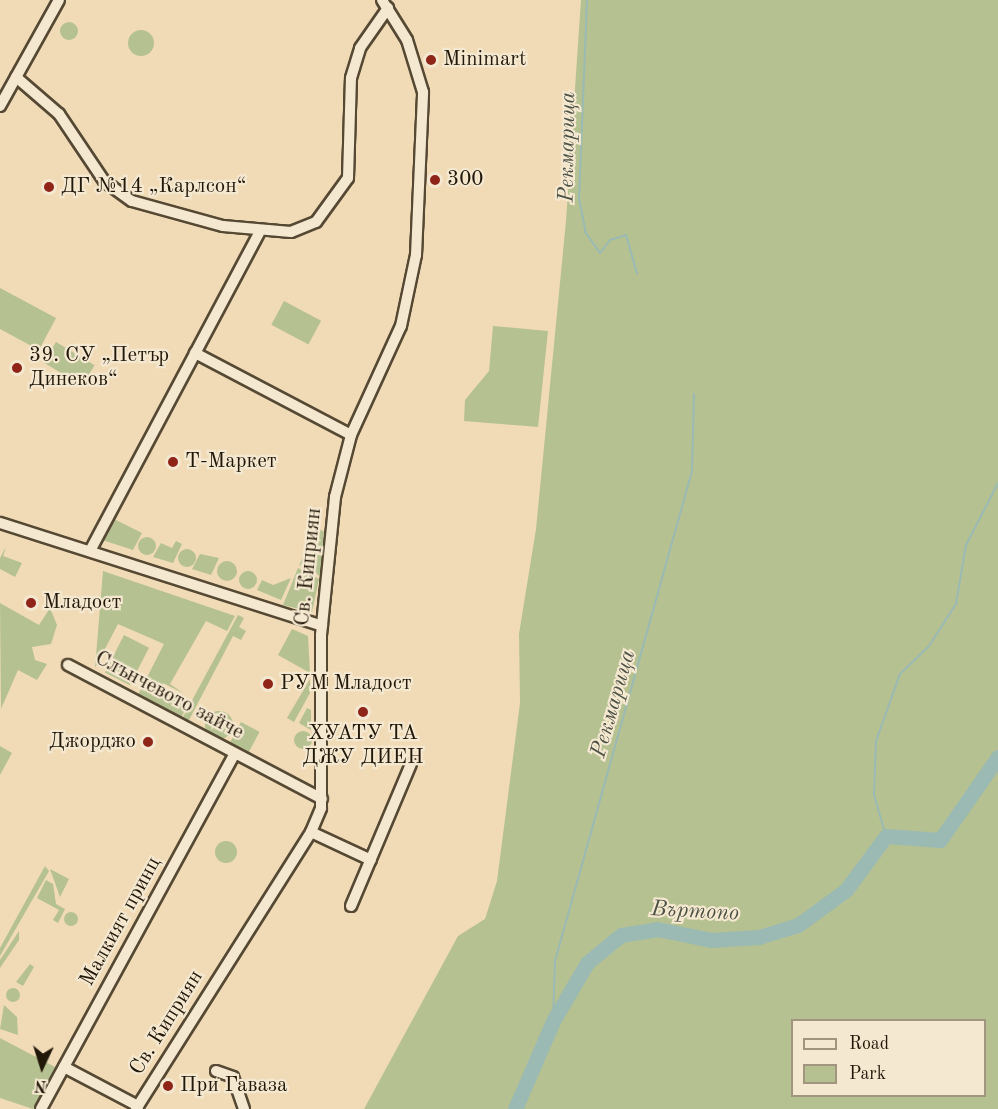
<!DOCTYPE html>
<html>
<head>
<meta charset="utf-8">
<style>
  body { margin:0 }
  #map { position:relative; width:998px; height:1109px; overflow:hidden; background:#f0dbb6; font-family:"Old Standard TT",serif }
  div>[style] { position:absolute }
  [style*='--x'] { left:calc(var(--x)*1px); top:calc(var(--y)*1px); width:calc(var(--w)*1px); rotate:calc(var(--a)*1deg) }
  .green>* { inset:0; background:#b5c191; transform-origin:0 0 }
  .round { border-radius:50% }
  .stream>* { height:2px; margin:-1px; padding:0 1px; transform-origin:1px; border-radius:1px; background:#9bbab4 }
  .river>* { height:15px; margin:-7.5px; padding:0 7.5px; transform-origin:7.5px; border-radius:7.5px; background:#9bbab4 }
  .roads { filter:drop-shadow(2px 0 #564934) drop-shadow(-2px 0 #564934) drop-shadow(0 2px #564934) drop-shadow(0 -2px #564934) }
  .minor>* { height:10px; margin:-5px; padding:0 5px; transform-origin:5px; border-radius:5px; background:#f5e8d0 }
  .dots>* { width:16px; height:16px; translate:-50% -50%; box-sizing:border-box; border:3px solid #f5e8d0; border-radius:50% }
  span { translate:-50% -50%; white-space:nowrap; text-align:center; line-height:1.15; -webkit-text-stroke:4.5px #f5e8d0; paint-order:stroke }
  .poi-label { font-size:21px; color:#221809 }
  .left { translate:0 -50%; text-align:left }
  .right { translate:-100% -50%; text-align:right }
  .street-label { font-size:21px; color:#221809 }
  .water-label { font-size:22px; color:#4c5145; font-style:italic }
  .legend { position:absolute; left:791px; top:1019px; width:195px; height:78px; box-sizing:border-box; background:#f5e8d0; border:2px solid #a19580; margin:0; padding:8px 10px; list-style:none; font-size:18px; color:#221809 }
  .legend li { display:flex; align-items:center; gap:12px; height:30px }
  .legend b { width:30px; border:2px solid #a19580 }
  .north { position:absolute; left:12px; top:1037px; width:60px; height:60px; -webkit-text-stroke:4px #f5e8d0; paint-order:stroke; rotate:184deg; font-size:16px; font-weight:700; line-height:24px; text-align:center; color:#221809 }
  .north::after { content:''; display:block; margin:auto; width:21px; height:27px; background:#221809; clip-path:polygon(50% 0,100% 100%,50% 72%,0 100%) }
</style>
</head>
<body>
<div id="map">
  <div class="green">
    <div style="clip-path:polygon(evenodd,581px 0,998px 0,998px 1109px,364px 1109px,458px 936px,485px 919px,497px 881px,520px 703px,519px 634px,536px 529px,566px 221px,581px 0,792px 1020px,984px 1020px,984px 1096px,792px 1096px,792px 1020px)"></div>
    <div class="round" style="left:60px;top:22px;width:18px;height:18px"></div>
    <div class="round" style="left:128px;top:30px;width:26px;height:26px"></div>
    <div style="clip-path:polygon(0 288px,56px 318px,39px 350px,0 329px)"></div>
    <div style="left:284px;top:301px;width:42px;height:27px;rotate:28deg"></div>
    <div style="clip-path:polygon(493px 326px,548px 331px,538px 427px,464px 421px,465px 400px,489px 371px)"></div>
    <div style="left:56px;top:342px;width:45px;height:24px;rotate:31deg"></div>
    <div style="clip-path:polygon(114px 519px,142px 533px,133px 550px,102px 540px)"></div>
    <div style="clip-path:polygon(318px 528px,324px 532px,322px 552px,309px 545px)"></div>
    <div class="round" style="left:138px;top:537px;width:18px;height:18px"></div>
    <div style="clip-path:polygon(176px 541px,182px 544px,173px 563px,153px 557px,161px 543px,172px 548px)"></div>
    <div style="clip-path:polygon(6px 547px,3px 556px,22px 563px,15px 577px,0 569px,0 558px)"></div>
    <div style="clip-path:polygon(308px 548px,322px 556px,320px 576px,299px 565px)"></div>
    <div class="round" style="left:178px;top:549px;width:18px;height:18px"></div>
    <div style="clip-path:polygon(200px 554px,219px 558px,211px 575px,192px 569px)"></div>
    <div class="round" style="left:217px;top:561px;width:20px;height:20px"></div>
    <div style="clip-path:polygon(298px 568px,319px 579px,312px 612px,283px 605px)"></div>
    <div style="clip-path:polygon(103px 571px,235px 616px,227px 631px,206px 621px,170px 684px,183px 693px,163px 683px,165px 692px,188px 704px,181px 718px,138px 695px,164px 644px,118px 624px,95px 668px)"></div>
    <div class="round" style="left:239px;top:571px;width:18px;height:18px"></div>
    <div style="clip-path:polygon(291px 578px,281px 600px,257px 590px,262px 580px,273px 585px)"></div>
    <div style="clip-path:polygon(0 603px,39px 625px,50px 608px,57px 625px,51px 644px,32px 647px,35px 660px,47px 664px,37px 680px,18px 670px,1px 709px)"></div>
    <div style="clip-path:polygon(238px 615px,244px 618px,239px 627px,246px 631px,241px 640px,233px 636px,188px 722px,182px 719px)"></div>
    <div style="clip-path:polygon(292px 629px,308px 636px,310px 673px,278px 655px)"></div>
    <div style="left:124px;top:635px;width:28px;height:42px;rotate:27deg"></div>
    <div style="clip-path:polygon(310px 679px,310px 693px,294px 722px,287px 718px)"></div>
    <div style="clip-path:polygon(307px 708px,311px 710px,311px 730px,299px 723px)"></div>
    <div class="round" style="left:205px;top:711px;width:28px;height:28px"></div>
    <div style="left:241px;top:722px;width:21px;height:25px;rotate:28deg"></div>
    <div class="round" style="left:294px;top:731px;width:18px;height:18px"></div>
    <div style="clip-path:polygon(0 746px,12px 753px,0 775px)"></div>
    <div class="round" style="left:215px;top:841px;width:22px;height:22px"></div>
    <div style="clip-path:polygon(45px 866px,49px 871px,0 956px,0 948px)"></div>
    <div style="clip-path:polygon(50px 869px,69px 879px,60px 897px)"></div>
    <div style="clip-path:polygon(46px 880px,53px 884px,56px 904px,65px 909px,58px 923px,53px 920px,59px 910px,37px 898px)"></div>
    <div class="round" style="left:64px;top:912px;width:14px;height:14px"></div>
    <div style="clip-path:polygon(19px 931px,19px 940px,0 968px,0 960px)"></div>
    <div style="clip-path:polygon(30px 964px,34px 967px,23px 986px,16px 982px)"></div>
    <div class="round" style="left:6px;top:988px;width:14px;height:14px"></div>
    <div style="clip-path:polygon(4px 1005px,17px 1017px,18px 1035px,0 1029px)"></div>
    <div style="clip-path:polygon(0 1038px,55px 1067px,33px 1109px,0 1098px)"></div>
  </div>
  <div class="stream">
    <div style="--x:587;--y:0;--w:198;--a:92.3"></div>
    <div style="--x:579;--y:198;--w:36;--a:79"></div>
    <div style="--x:586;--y:233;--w:24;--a:55"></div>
    <div style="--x:600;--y:253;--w:16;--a:-52"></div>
    <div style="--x:610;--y:240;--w:17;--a:-17"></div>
    <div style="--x:626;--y:235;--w:40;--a:74"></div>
    <div style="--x:886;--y:836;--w:43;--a:-106.3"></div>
    <div style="--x:874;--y:795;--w:54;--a:-87.9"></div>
    <div style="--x:876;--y:741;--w:71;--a:-70.3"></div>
    <div style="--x:900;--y:674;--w:40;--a:-44"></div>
    <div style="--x:929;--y:646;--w:50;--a:-57.3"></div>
    <div style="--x:956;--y:604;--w:60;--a:-80.4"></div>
    <div style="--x:966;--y:545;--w:70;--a:-62.7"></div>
    <div style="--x:553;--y:1021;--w:60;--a:-88.1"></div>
    <div style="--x:555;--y:961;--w:509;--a:-74.38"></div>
    <div style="--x:692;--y:471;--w:77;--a:-88.5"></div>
  </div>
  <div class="river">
    <div style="--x:515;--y:1109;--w:96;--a:-66.6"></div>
    <div style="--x:553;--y:1021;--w:67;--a:-59.6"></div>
    <div style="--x:587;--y:963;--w:44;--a:-39.5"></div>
    <div style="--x:621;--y:935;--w:36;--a:-9"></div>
    <div style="--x:657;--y:929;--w:55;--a:11.5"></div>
    <div style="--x:711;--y:940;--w:48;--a:-3.6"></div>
    <div style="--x:759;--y:937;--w:41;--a:-17.1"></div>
    <div style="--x:798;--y:925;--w:59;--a:-36.1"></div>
    <div style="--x:846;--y:890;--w:67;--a:-53.5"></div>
    <div style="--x:886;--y:836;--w:54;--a:4.2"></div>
    <div style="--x:940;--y:840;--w:101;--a:-55.1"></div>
  </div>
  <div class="roads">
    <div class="minor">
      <div style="--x:16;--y:77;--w:57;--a:40.7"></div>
      <div style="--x:59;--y:114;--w:81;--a:56.1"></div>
      <div style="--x:104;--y:181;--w:34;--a:36"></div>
      <div style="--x:132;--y:201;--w:94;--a:15.4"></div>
      <div style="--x:223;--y:226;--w:68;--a:5"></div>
      <div style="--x:291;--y:232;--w:27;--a:-22"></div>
      <div style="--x:316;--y:222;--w:54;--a:-54"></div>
      <div style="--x:348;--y:178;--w:100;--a:-88.3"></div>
      <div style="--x:351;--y:78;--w:31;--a:-73"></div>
      <div style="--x:360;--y:48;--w:49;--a:-55"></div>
      <div style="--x:0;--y:106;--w:121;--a:-60.9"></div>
      <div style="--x:195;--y:353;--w:176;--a:27.7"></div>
      <div style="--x:0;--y:523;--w:338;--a:17.7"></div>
      <div style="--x:90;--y:551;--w:360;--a:-62"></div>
      <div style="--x:68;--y:665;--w:287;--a:27.8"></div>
      <div style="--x:311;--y:832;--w:66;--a:25"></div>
      <div style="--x:351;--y:906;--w:154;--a:-67.1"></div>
      <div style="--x:64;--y:1067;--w:84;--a:27.8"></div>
      <div style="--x:216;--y:1071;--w:18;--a:19"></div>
      <div style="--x:233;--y:1077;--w:34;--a:71"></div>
      <div style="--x:41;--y:1109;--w:405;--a:-61.4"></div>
      <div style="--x:136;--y:1109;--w:328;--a:-57.7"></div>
      <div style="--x:311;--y:832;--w:26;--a:-67"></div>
      <div style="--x:321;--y:808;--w:173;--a:-90"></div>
      <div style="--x:321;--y:635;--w:139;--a:-84.2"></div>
      <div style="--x:335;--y:497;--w:64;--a:-75.5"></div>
      <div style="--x:351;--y:435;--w:120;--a:-65.4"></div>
      <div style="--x:401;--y:326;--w:73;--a:-78.1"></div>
      <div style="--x:416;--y:255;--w:163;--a:-87.5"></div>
      <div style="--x:423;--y:92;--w:54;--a:-107.1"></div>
      <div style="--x:407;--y:40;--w:47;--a:-122"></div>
    </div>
  </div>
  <div class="dots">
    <div style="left:431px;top:60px;background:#8f2418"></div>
    <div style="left:435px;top:180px;background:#8f2418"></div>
    <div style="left:49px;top:187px;background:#8f2418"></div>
    <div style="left:17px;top:368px;background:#8f2418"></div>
    <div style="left:173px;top:462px;background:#8f2418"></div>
    <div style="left:31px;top:603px;background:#8f2418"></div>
    <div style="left:268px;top:684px;background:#8f2418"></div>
    <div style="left:363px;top:712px;background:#8f2418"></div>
    <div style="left:148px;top:742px;background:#8f2418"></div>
    <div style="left:168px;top:1086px;background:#8f2418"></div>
  </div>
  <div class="poi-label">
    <span class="left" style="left:443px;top:60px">Minimart</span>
    <span class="left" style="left:447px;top:180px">300</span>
    <span class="left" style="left:61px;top:187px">ДГ №14 „Карлсон“</span>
    <span class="left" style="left:29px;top:368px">39. СУ „Петър<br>Динеков“</span>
    <span class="left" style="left:185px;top:462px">Т-Маркет</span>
    <span class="left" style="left:43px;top:603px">Младост</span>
    <span class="left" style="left:280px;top:684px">РУМ Младост</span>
    <span style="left:363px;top:746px">ХУАТУ ТА<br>ДЖУ ДИЕН</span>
    <span class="right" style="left:136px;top:742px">Джорджо</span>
    <span class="left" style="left:180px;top:1086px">При Гаваза</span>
  </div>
  <div class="street-label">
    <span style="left:309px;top:567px;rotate:-84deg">Св. Киприян</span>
    <span style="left:169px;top:696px;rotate:28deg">Слънчевото зайче</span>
    <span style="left:121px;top:922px;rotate:-61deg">Малкият принц</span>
    <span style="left:167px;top:1023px;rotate:-58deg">Св. Киприян</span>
  </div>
  <div class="water-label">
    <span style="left:568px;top:147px;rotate:-89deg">Рекмарица</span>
    <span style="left:614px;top:704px;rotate:-74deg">Рекмарица</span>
    <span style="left:695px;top:912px;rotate:3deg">Въртопо</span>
  </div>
  <ul class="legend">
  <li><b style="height:8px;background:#f5e8d0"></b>Road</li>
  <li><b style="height:16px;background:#b5c191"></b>Park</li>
  </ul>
  <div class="north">N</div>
</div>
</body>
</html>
